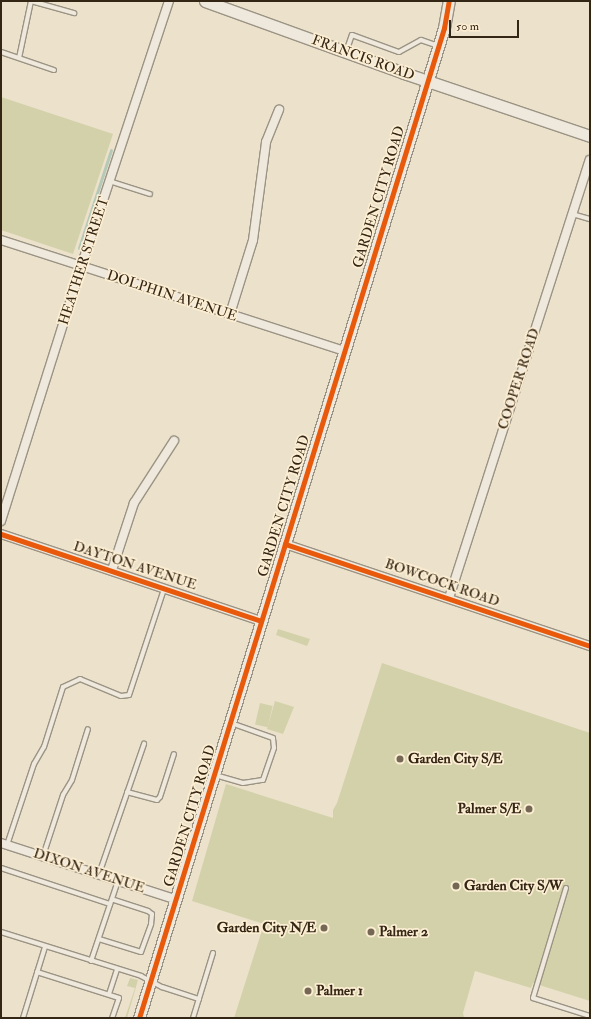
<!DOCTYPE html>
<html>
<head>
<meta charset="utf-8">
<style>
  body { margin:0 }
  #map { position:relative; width:591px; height:1019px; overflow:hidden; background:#ece1ca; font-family:"IM FELL Double Pica",serif }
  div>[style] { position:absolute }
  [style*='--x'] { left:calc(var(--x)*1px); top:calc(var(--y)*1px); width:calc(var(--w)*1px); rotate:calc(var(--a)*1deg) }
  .green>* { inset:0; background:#d3d1aa; transform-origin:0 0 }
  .stream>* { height:3px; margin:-1.5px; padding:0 1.5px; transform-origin:1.5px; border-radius:1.5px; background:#b5c9b8 }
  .roads { filter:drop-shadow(1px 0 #9b9384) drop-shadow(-1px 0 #9b9384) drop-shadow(0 1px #9b9384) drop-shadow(0 -1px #9b9384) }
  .service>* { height:4px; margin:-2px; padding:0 2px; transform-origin:2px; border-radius:2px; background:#efe9dd }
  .minor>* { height:8px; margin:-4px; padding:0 4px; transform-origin:4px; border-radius:4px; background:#efe9dd }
  .tertiary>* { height:11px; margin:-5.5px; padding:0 5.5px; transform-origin:5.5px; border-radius:5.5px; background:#efe9dd }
  .cycleway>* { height:5px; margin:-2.5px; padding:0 2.5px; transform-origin:2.5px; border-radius:2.5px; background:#e8590c }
  .dots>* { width:11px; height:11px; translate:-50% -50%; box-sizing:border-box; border:2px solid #fceed3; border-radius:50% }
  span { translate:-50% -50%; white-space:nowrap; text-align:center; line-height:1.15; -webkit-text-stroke:3.5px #fceed3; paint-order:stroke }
  .street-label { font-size:14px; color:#342614 }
  .poi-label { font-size:14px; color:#342614; font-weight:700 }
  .left { translate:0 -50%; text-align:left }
  .right { translate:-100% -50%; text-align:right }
  .frame { position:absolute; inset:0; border:2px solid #342614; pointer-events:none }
  .scale { position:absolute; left:449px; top:20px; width:70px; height:18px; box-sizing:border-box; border:2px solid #342614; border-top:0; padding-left:5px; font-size:12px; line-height:14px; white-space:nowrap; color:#342614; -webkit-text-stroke:3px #fceed3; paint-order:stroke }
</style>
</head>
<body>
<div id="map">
  <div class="green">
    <div style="clip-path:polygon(1px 97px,113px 134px,73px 254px,1px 230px)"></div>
    <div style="clip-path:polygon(278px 629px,310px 639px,307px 646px,276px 635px)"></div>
    <div style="clip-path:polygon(382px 663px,590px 733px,590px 1001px,533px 983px,531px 988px,475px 971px,463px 1013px,464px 1018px,234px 1018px,264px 924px,192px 901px,226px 784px,333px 818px,333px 810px,337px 803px)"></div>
    <div style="clip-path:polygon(275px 701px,294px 707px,283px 734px,267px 729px)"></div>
    <div style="left:260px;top:703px;width:13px;height:22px;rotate:13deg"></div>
    <div style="clip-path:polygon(130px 978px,138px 980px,127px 1018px,125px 1018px,135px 988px,127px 986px)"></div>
  </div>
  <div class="stream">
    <div style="--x:79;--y:248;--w:103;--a:-71.9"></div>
  </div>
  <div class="roads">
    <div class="service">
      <div style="--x:31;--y:1;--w:45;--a:15.6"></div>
      <div style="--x:1;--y:52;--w:56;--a:18.8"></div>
      <div style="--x:346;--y:52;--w:18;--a:-71"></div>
      <div style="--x:352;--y:35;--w:50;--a:19.9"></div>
      <div style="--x:399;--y:52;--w:25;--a:-29"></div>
      <div style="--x:421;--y:40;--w:18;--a:19"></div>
      <div style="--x:19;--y:58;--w:58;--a:-78.1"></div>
      <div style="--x:109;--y:181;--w:43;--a:17.6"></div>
      <div style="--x:572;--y:214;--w:19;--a:16"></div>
      <div style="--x:215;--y:775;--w:29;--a:16"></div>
      <div style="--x:243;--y:783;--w:20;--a:-9"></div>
      <div style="--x:263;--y:780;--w:34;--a:-71"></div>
      <div style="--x:274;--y:748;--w:10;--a:-96"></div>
      <div style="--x:273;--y:738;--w:45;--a:-160.3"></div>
      <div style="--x:127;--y:792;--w:31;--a:15"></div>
      <div style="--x:157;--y:800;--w:4;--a:-45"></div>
      <div style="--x:160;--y:797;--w:45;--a:-72"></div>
      <div style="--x:7;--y:845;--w:85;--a:-71.6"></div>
      <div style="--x:34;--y:764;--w:20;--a:-60"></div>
      <div style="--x:44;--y:747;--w:63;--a:-72.4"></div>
      <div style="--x:63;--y:687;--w:19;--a:-25"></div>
      <div style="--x:80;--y:679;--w:44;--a:22.5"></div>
      <div style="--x:121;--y:696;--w:8;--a:-7"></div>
      <div style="--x:129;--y:695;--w:112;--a:-71.7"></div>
      <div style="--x:43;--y:856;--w:64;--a:-71.8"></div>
      <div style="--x:63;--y:795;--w:17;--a:-59"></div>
      <div style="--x:72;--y:780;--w:53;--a:-72.6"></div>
      <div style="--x:1;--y:868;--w:115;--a:18.3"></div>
      <div style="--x:99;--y:874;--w:138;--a:-70.9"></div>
      <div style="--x:566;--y:888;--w:115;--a:106.7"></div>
      <div style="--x:533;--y:998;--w:60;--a:17.5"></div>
      <div style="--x:1;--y:932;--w:147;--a:17.4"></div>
      <div style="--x:141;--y:976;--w:24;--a:28"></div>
      <div style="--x:162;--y:987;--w:39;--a:18"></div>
      <div style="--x:99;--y:939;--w:44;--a:17.2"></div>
      <div style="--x:141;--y:952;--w:30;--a:-70"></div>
      <div style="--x:151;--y:924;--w:10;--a:-84"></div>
      <div style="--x:152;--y:914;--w:5;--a:-143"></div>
      <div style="--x:148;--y:911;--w:38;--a:-162"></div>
      <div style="--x:91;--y:961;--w:84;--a:-71.4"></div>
      <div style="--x:37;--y:972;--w:86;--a:17.6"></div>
      <div style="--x:119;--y:998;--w:21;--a:109"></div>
      <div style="--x:109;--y:994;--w:26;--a:-72"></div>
      <div style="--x:23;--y:1018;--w:74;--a:-72.8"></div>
      <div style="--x:193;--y:1018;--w:68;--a:-72.9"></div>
    </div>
    <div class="minor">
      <div style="--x:1;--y:240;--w:361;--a:17.9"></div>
      <div style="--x:230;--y:314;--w:77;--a:-72.7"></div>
      <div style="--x:253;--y:240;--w:99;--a:-82.4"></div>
      <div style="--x:266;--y:142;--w:35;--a:-68"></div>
      <div style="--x:1;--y:521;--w:276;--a:-72.5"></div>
      <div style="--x:84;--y:258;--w:271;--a:-71.7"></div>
      <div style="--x:1;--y:534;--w:274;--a:18.5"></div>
      <div style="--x:285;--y:544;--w:322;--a:18.5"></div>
      <div style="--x:112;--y:570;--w:71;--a:-71.8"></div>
      <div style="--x:134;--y:503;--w:74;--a:-57.2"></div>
      <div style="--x:449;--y:598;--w:460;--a:-72.2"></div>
      <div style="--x:1;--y:843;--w:185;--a:17.9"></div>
    </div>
    <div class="tertiary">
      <div style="--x:205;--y:1;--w:212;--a:19.9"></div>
      <div style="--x:404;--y:73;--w:196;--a:18.7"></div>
      <div style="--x:139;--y:1018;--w:1036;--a:-72.88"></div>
      <div style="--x:444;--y:28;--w:27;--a:-80"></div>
    </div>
  </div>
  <div class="cycleway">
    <div style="--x:1;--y:534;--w:274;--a:18.5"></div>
    <div style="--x:285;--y:544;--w:322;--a:18.5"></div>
    <div style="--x:139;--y:1018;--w:1036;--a:-72.88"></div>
    <div style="--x:444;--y:28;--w:27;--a:-80"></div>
  </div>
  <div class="dots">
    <div style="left:400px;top:759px;background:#746754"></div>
    <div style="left:529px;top:809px;background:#746754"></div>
    <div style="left:456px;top:886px;background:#746754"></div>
    <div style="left:324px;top:928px;background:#746754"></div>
    <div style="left:371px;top:932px;background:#746754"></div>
    <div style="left:308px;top:991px;background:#746754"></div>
  </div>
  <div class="street-label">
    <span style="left:363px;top:58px;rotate:20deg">FRANCIS ROAD</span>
    <span style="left:379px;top:197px;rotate:-73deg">GARDEN CITY ROAD</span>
    <span style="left:84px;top:261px;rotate:-72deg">HEATHER STREET</span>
    <span style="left:172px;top:296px;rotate:18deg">DOLPHIN AVENUE</span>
    <span style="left:519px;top:379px;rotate:-72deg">COOPER ROAD</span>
    <span style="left:284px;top:506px;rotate:-73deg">GARDEN CITY ROAD</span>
    <span style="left:135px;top:566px;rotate:18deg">DAYTON AVENUE</span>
    <span style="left:442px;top:583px;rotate:19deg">BOWCOCK ROAD</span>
    <span style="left:190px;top:816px;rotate:-73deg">GARDEN CITY ROAD</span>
    <span style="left:89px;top:871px;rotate:18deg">DIXON AVENUE</span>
  </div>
  <div class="poi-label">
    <span class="left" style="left:408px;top:759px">Garden City S/E</span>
    <span class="right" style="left:521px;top:809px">Palmer S/E</span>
    <span class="left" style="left:464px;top:886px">Garden City S/W</span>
    <span class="right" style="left:316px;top:928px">Garden City N/E</span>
    <span class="left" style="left:379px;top:932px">Palmer 2</span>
    <span class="left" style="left:316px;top:991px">Palmer 1</span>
  </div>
  <div class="frame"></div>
  <div class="scale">50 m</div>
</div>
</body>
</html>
